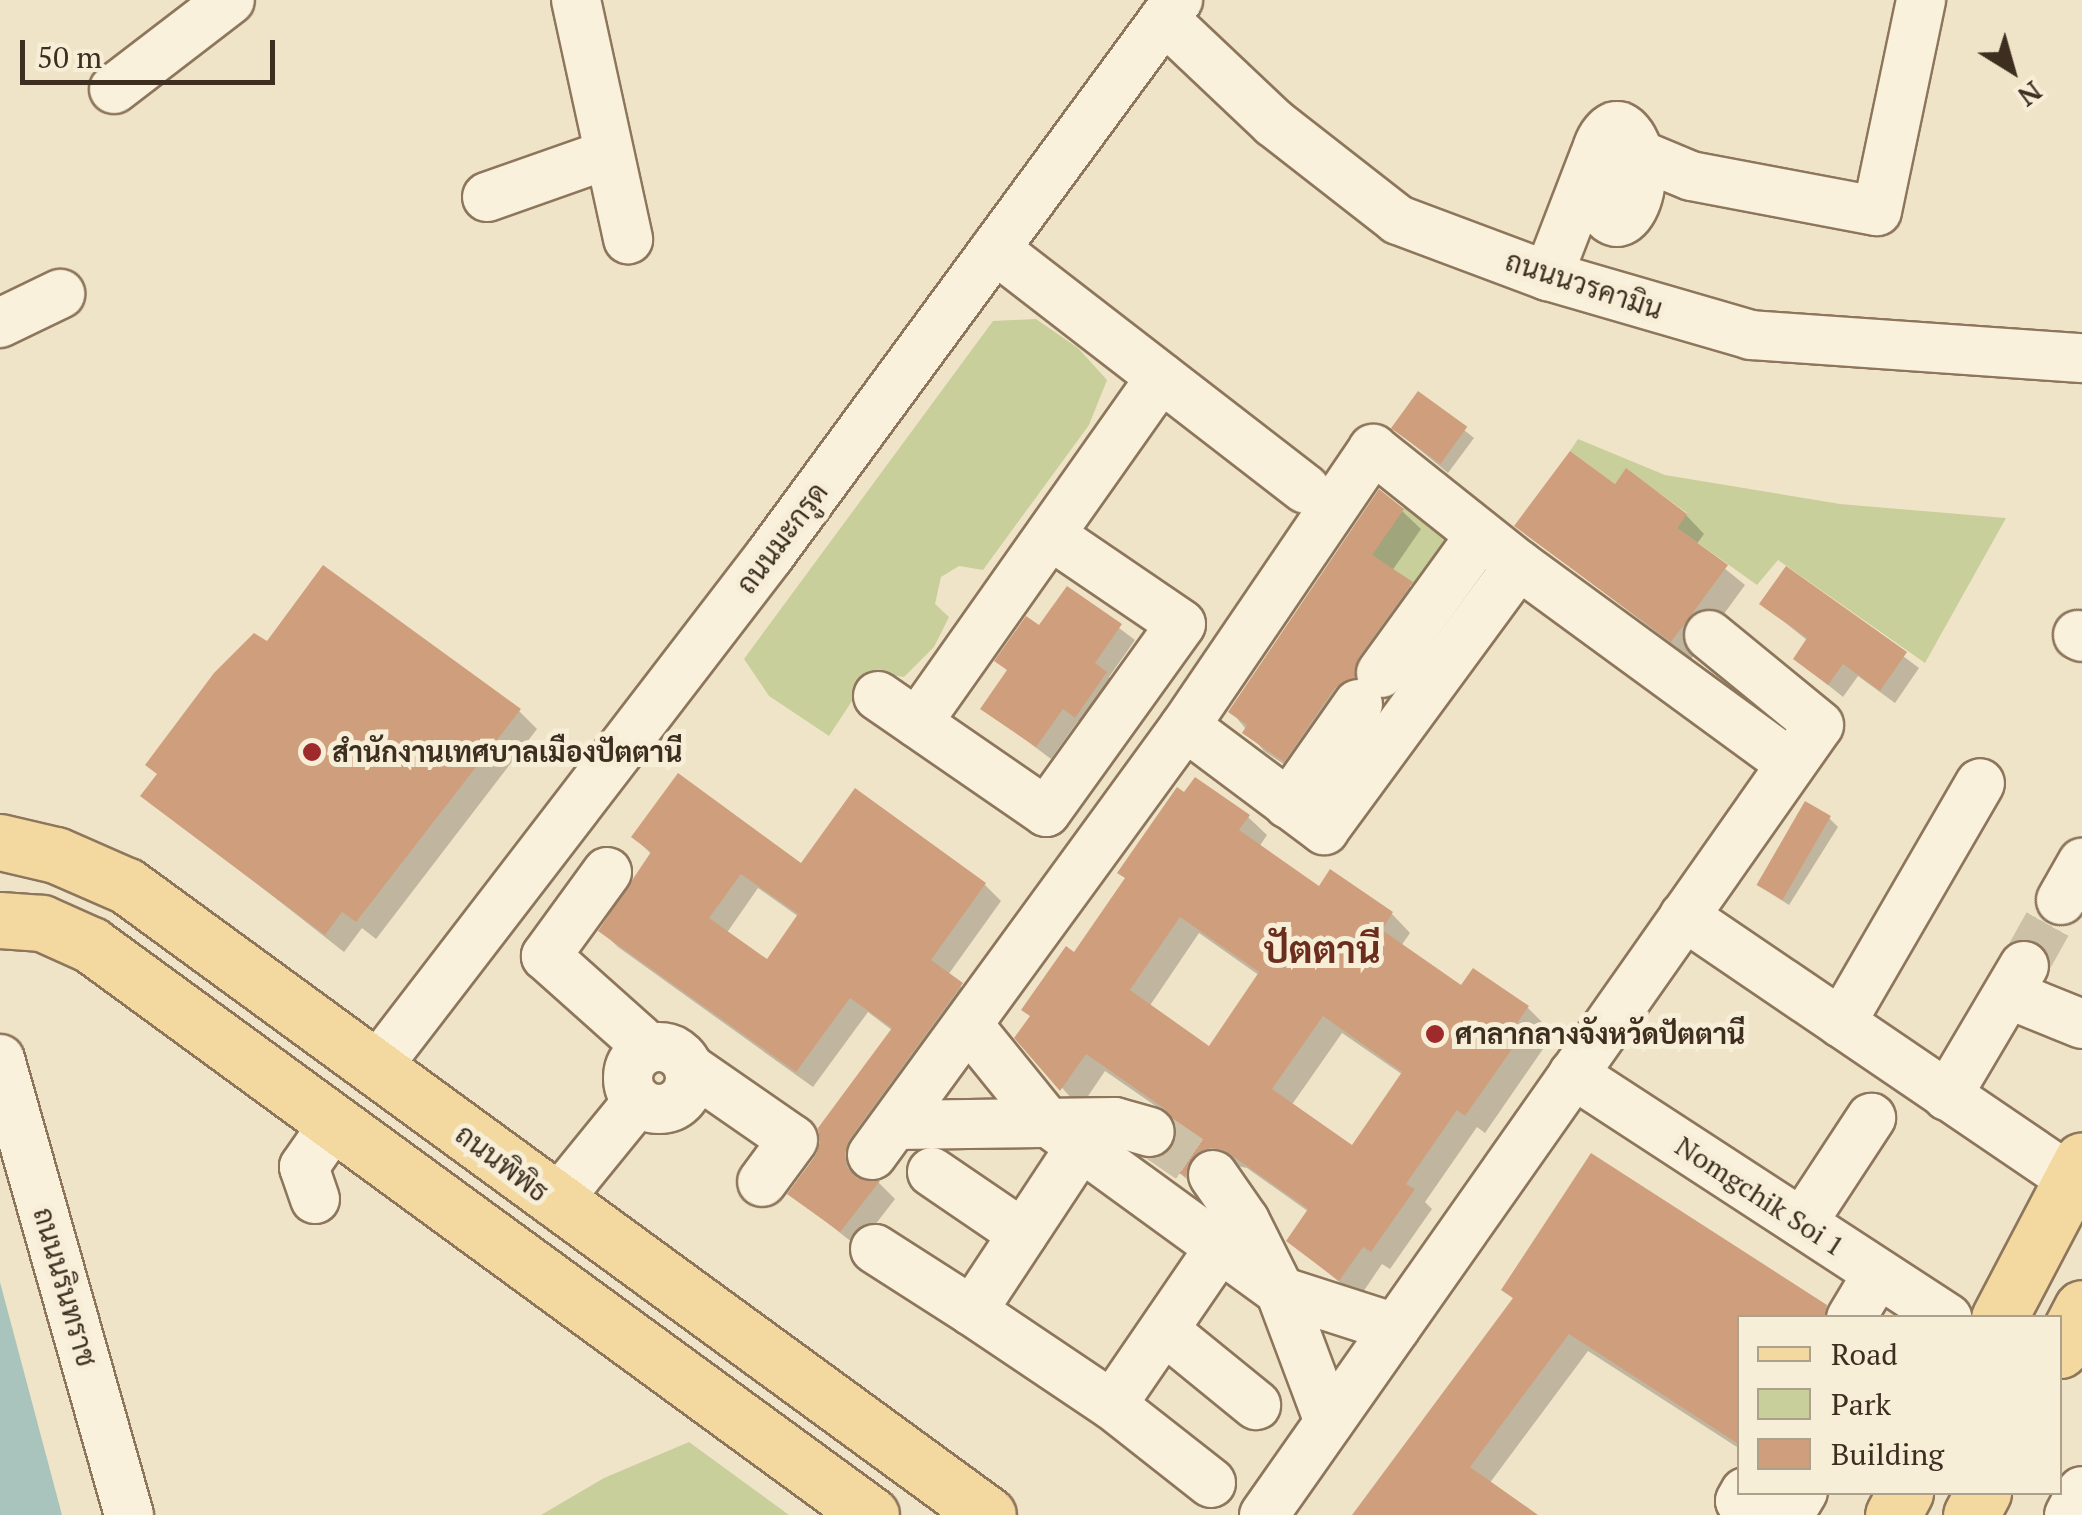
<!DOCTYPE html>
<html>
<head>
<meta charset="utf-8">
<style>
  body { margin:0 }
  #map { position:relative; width:2082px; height:1515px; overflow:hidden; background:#f0e4c8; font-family:"PT Serif",Sarabun,serif }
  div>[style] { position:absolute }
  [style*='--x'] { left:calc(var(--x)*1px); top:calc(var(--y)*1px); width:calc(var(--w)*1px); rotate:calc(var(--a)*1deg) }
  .green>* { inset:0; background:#c9cf9b; transform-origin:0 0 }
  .water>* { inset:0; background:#a9c4bc }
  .shadow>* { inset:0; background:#0003 }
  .building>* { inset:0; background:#cf9f7d; transform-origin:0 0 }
  .minor-tunnel>* { height:48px; margin-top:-24px; transform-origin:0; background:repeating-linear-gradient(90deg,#ccc0a6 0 48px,transparent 0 72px) }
  .roads { filter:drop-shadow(2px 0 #8d765c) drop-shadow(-2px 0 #8d765c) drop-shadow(0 2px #8d765c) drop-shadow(0 -2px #8d765c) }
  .minor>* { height:48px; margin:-24px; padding:0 24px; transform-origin:24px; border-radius:24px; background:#faf1dc }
  .minor>.ring { margin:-24px; padding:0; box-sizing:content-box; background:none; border:48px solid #faf1dc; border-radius:50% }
  .major>* { height:55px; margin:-27.5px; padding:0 27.5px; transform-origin:27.5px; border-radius:27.5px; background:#f3d9a0 }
  .dots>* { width:28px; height:28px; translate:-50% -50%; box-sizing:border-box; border:5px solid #f7eed8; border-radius:50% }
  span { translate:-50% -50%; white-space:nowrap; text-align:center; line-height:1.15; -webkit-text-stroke:10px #f7eed8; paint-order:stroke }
  .street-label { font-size:28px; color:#3d2e20 }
  .poi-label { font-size:28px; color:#3d2e20; font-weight:700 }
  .left { translate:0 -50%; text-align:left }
  .district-label { font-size:38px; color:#6b2e1e; font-weight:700 }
  .legend { position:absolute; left:1737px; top:1315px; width:325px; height:180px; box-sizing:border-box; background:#f7eed8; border:2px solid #ada18e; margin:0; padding:12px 18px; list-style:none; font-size:30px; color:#3d2e20 }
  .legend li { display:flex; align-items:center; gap:20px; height:50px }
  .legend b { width:50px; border:2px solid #ada18e }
  .north { position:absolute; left:1962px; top:20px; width:100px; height:100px; -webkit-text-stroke:8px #f7eed8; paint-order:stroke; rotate:143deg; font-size:28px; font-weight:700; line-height:40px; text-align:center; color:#3d2e20 }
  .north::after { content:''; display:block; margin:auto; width:35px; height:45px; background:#3d2e20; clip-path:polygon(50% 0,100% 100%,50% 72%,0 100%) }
  .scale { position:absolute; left:20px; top:40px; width:255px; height:45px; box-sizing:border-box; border:5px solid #3d2e20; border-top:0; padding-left:12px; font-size:30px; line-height:35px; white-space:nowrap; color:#3d2e20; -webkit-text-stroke:8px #f7eed8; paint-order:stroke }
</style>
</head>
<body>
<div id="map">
  <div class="green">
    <div style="clip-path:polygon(1036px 319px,1078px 348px,1107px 380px,1089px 425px,983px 570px,959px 566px,941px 577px,935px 604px,949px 617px,934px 647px,904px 677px,871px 672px,829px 736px,769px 696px,744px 659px,993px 321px)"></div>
    <div style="clip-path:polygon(1578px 439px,1665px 475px,1840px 504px,2006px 518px,1925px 663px,1778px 560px,1757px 585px,1677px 528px,1687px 513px,1626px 469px,1615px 484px,1570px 451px)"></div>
    <div style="left:1412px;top:497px;width:60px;height:70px;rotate:38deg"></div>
    <div style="clip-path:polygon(689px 1442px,789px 1515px,541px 1515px,604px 1478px)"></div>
  </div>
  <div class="water">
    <div style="clip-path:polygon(0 1282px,62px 1515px,0 1515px)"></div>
  </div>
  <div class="shadow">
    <div style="clip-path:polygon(1419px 394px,1474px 438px,1448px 473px,1403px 436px)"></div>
    <div style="clip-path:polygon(1615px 487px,1686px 515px,1704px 534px,1696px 545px,1745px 585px,1691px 659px,1517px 526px)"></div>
    <div style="clip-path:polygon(1402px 511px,1421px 529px,1392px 571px,1429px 603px,1304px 778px,1264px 751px,1231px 711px)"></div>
    <div style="clip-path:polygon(1787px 570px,1919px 668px,1895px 703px,1858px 676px,1843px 697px,1796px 659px,1808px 641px,1762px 604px)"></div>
    <div style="clip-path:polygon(1067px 589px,1135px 640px,1109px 677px,1120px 688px,1090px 730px,1078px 721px,1051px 759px,983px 708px,1009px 672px,998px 661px,1040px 628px)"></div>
    <div style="clip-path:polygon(268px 644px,519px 711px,537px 729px,376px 939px,362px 928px,344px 952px,144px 795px)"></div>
    <div style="clip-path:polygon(evenodd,1248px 817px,1267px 835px,1259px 847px,1320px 889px,1330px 873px,1392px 914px,1410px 933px,1401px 946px,1462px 988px,1528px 1008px,1546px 1026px,1535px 1042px,1543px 1049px,1485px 1133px,1477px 1127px,1425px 1202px,1432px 1209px,1390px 1269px,1382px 1264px,1359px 1298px,1289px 1241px,1309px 1212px,1247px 1168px,1232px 1165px,1204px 1193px,1162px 1159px,1179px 1139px,1176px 1120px,1105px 1071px,1080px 1108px,1018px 1038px,1075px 955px,1248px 817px,1199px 933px,1260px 976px,1210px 1049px,1149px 1007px,1199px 933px,1248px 817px,1342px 1033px,1403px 1075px,1353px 1149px,1291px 1106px,1342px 1033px)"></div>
    <div style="clip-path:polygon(1829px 818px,1838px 827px,1789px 905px,1767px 891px,1758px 882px)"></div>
    <div style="clip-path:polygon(evenodd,634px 837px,801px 866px,985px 885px,1001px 901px,948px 975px,978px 1002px,860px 1171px,862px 1181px,879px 1183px,895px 1199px,858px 1247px,791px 1194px,893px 1031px,868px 1012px,813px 1087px,618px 947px,601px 931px,652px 855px,634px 837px,758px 888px,799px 917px,767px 963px,726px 934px,758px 888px)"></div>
    <div style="clip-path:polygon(1504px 1290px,1825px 1307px,1836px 1318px,1740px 1318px,1740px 1449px,1588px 1351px,1489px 1484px,1533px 1515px,1355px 1515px,1515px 1300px)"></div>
  </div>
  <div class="building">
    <div style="left:1418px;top:391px;width:61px;height:46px;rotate:36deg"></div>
    <div style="clip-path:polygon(1570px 451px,1615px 484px,1626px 468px,1687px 514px,1677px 528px,1728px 565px,1671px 642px,1514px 526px)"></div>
    <div style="clip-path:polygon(1379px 489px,1404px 509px,1372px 555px,1413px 582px,1359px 657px,1355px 677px,1335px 688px,1284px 762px,1242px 733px,1247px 725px,1228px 712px)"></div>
    <div style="clip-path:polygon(323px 565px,521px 709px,356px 922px,342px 912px,325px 935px,140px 796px,157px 774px,145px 765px,214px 673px,254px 633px,267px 641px)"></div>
    <div style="clip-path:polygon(1786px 566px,1907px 652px,1880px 691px,1843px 664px,1828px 685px,1793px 659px,1807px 638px,1759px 604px)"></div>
    <div style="clip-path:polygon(1067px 586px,1122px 624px,1095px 663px,1107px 672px,1075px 718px,1063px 709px,1036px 747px,980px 709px,1007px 670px,994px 661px,1026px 616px,1039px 625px)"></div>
    <div style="clip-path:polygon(evenodd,678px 773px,801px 863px,855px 788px,986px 883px,931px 960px,963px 983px,849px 1140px,845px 1153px,847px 1167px,857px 1178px,880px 1181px,840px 1232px,787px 1194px,816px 1155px,820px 1142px,818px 1128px,892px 1028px,850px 998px,796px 1072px,598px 931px,651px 852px,631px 837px,678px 773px,741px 874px,798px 914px,767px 959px,709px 918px,741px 874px)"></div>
    <div style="clip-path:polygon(evenodd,1195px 777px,1250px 815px,1239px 830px,1319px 886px,1330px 869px,1393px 912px,1382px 930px,1461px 985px,1473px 968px,1529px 1006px,1517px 1023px,1526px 1029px,1465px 1116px,1457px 1110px,1406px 1184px,1415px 1189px,1371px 1252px,1363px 1247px,1339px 1281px,1286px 1241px,1308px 1209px,1224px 1150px,1210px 1148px,1197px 1153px,1186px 1177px,1158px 1158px,1170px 1151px,1177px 1139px,1176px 1124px,1165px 1109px,1086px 1054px,1060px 1091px,1014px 1038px,1030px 1016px,1021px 1010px,1066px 946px,1074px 952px,1125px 878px,1117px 873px,1177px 787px,1184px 792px,1195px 777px,1180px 917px,1259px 972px,1209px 1046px,1130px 990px,1180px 917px,1195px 777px,1323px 1016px,1402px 1072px,1352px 1145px,1272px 1089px,1323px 1016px)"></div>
    <div style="left:1805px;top:801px;width:30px;height:97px;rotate:30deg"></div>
    <div style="clip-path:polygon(1591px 1153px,1827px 1305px,1824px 1318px,1740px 1318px,1740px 1445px,1569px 1334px,1470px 1467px,1538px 1515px,1352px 1515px,1513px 1298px,1501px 1290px)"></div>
  </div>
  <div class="minor-tunnel">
    <div style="--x:2024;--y:966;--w:76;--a:-60.7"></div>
    <div style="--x:1150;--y:1132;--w:76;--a:34.3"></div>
  </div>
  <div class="roads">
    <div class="minor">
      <div style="--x:576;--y:0;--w:245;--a:77.7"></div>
      <div style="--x:1164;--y:19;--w:151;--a:43.4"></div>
      <div style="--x:1274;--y:123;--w:157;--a:38"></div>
      <div style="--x:1398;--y:220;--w:160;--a:20.5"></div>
      <div style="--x:1548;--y:276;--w:211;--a:16.2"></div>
      <div style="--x:1751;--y:335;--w:332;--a:4"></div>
      <div style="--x:114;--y:89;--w:146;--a:-37.5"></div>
      <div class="ring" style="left:1593px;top:126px;width:-4px;height:-4px"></div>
      <div style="--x:1638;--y:154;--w:57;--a:22.5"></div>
      <div style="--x:1691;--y:176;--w:189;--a:10.7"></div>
      <div style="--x:1877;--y:211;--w:216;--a:-78.2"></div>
      <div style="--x:487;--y:197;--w:129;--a:-19.4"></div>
      <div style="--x:995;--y:249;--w:392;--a:37.7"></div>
      <div style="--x:1548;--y:276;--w:128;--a:-68.9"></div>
      <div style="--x:0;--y:323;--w:67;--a:-25.8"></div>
      <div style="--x:2078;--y:635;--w:4;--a:27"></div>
      <div style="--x:1381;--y:673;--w:169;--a:-54.1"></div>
      <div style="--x:878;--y:696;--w:204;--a:34.6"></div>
      <div style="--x:1046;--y:812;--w:231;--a:-54.3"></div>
      <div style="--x:1181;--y:624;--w:158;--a:-145.8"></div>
      <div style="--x:917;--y:723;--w:423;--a:-54.8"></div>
      <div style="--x:1185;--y:726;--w:174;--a:36.8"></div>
      <div style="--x:1324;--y:830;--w:329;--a:-53.7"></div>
      <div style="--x:1288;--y:804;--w:122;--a:-55"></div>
      <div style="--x:607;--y:872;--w:104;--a:126"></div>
      <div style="--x:546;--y:956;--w:138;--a:41.8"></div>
      <div style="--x:2061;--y:900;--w:43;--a:-60.4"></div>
      <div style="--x:1684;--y:916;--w:468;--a:34.2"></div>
      <div style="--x:2008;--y:994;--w:80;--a:22.1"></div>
      <div style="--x:1841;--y:1023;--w:277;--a:-59.9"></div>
      <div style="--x:969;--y:1026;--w:122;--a:51"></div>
      <div style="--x:1046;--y:1121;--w:289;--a:36"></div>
      <div style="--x:1280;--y:1291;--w:121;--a:17.8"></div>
      <div class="ring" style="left:628px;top:1047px;width:14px;height:14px"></div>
      <div style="--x:0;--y:1059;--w:474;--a:74.2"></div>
      <div style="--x:376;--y:1068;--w:647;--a:-52.47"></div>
      <div style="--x:770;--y:555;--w:689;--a:-53.68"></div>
      <div style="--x:689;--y:1068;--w:126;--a:34.7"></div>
      <div style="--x:793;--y:1140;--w:52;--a:126.4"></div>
      <div style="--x:1573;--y:1074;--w:447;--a:33.1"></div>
      <div style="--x:1947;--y:1096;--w:151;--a:-59.4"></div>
      <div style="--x:895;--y:1125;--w:220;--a:-0.8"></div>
      <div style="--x:1115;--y:1122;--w:36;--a:16"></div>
      <div style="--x:1081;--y:1146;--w:198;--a:123.4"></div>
      <div style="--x:972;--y:1311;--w:169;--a:33.9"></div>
      <div style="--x:1112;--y:1405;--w:191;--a:-55.6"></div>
      <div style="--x:872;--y:1155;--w:531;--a:-53.89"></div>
      <div style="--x:1185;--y:726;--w:335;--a:-55.8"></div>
      <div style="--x:1373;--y:449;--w:186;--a:38.5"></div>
      <div style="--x:1519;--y:565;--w:337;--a:36.2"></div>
      <div style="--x:932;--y:1172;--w:110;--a:34.3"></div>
      <div style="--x:1213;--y:1175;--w:56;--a:55.2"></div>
      <div style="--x:1245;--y:1221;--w:78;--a:63.4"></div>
      <div style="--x:1280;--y:1291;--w:140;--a:69.5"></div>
      <div style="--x:315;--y:1199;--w:34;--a:-109"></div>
      <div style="--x:304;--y:1167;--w:51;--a:-55.4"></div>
      <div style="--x:555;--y:1203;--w:130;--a:-50.9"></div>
      <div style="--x:1802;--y:1223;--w:126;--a:-56.7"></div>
      <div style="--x:875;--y:1249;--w:115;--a:32.6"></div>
      <div style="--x:1851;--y:1318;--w:52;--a:-59"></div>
      <div style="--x:1164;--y:1330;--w:119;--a:39.2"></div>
      <div style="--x:1112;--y:1405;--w:126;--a:38.2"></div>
      <div style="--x:1745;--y:1492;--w:10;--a:119"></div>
      <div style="--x:1740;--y:1501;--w:24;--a:35"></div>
      <div style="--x:1264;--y:1515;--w:965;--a:-54.91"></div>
      <div style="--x:1819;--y:725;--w:142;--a:-140.7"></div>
      <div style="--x:1789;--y:1515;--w:27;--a:-59"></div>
      <div style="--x:2069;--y:1515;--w:27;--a:-62"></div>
    </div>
    <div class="major">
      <div style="--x:0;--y:842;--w:57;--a:13.1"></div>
      <div style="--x:56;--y:855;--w:77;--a:23.6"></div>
      <div style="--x:127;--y:886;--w:1066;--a:36.15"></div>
      <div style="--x:0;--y:920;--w:42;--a:4.1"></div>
      <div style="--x:42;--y:923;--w:54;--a:24.2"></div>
      <div style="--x:91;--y:945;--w:966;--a:36.16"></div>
      <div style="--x:1999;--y:1318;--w:178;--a:-62.3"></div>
      <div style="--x:2060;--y:1350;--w:47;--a:-62.4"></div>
      <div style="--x:1893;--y:1515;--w:26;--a:-62"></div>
      <div style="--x:1971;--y:1515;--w:26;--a:-62"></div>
    </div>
  </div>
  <div class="dots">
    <div style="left:312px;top:752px;background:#9e2a2b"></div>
    <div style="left:1435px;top:1034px;background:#9e2a2b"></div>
  </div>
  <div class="street-label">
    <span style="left:1584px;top:285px;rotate:18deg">ถนนนวรคามิน</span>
    <span style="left:782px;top:538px;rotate:-53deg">ถนนมะกรูด</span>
    <span style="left:502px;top:1163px;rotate:37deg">ถนนพิพิธ</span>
    <span style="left:1760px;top:1196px;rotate:33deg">Nomgchik Soi 1</span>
    <span style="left:65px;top:1287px;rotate:74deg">ถนนนรินทราช</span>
  </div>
  <div class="poi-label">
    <span class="left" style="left:332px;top:752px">สำนักงานเทศบาลเมืองปัตตานี</span>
    <span class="left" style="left:1455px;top:1034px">ศาลากลางจังหวัดปัตตานี</span>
  </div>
  <div class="district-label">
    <span style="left:1322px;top:950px">ปัตตานี</span>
  </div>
  <ul class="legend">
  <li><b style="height:12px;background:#f3d9a0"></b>Road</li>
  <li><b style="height:28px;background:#c9cf9b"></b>Park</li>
  <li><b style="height:28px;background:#cf9f7d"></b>Building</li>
  </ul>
  <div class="north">N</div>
  <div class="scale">50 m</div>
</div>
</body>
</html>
